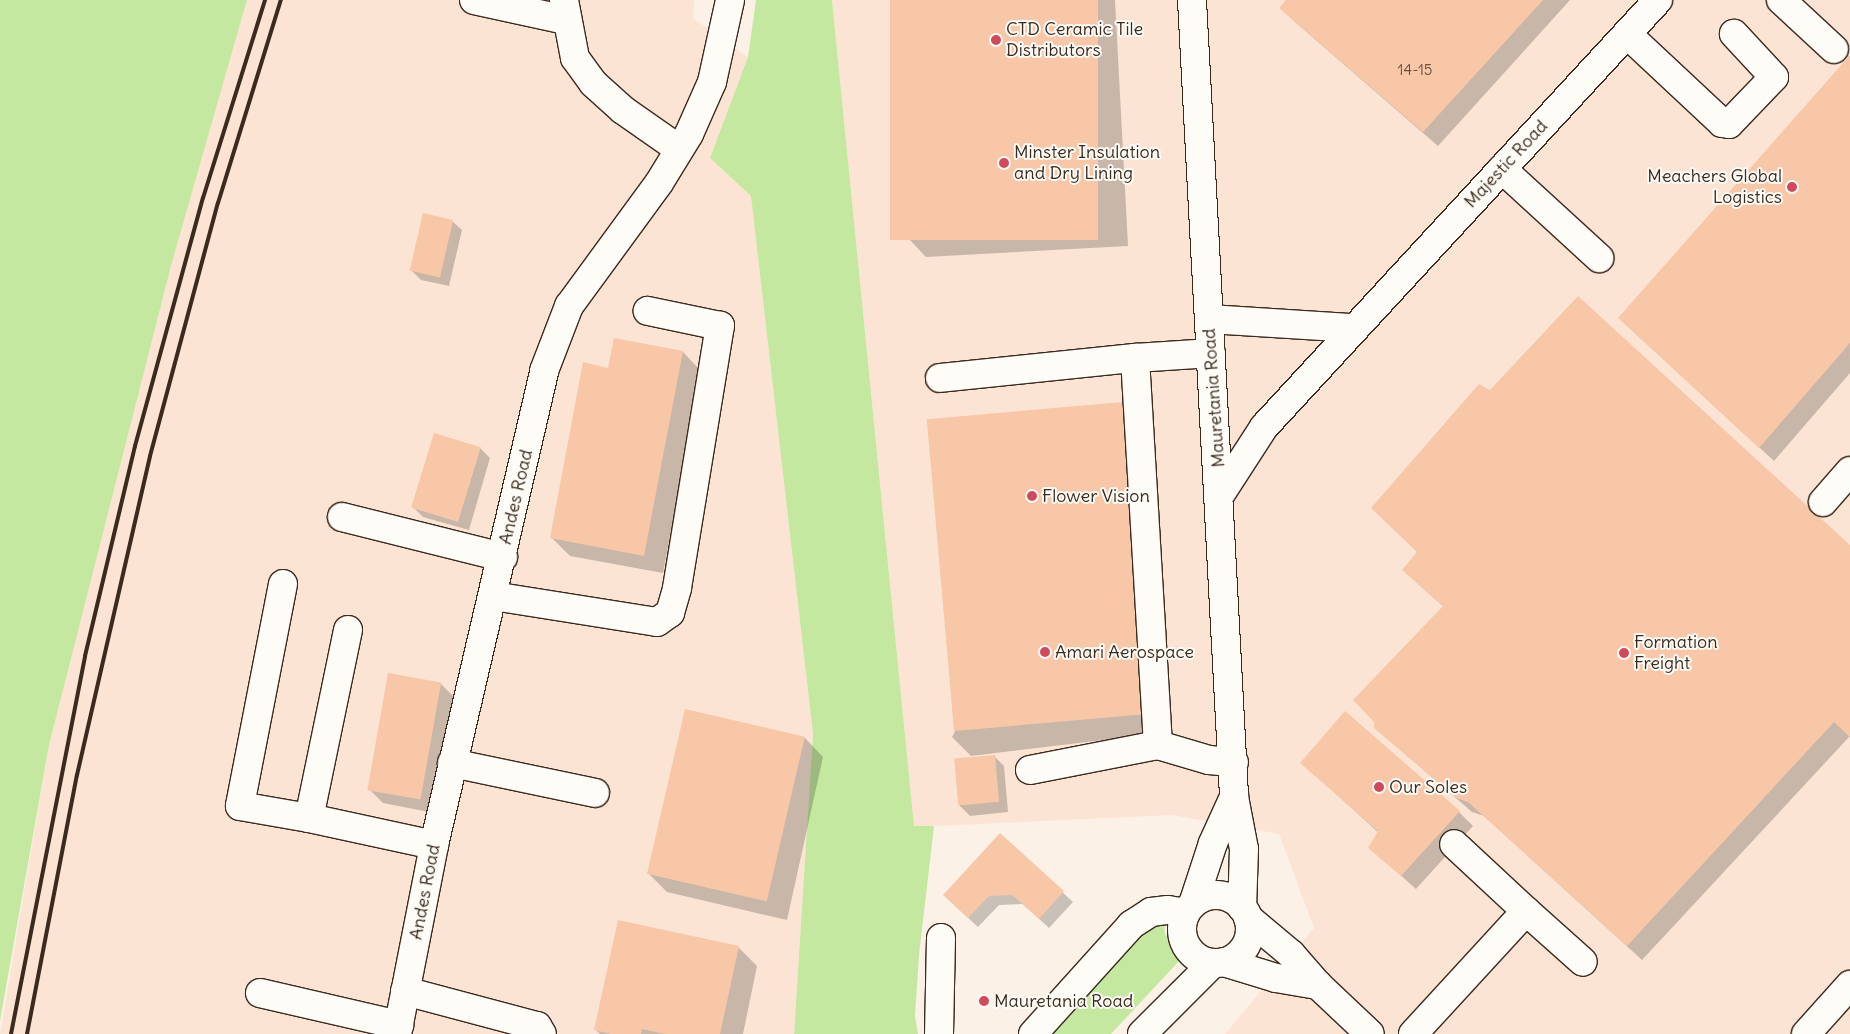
<!DOCTYPE html>
<html>
<head>
<meta charset="utf-8">
<style>
  body { margin:0 }
  #map { position:relative; width:1850px; height:1034px; overflow:hidden; background:#fcf1e7; font-family:Delius,sans-serif }
  div>[style] { position:absolute }
  [style*='--x'] { left:calc(var(--x)*1px); top:calc(var(--y)*1px); width:calc(var(--w)*1px); rotate:calc(var(--a)*1deg) }
  .built>* { inset:0; background:#fbe4d4 }
  .green>* { inset:0; background:#c5e8a1 }
  .shadow>* { inset:0; background:#0003 }
  .building>* { inset:0; background:#f8c7a8; transform-origin:0 0 }
  .roads { filter:drop-shadow(1px 0 #3b2a1e) drop-shadow(-1px 0 #3b2a1e) drop-shadow(0 1px #3b2a1e) drop-shadow(0 -1px #3b2a1e) }
  .minor>* { height:28px; margin:-14px; padding:0 14px; transform-origin:14px; border-radius:14px; background:#fdfcf7 }
  .minor>.ring { margin:-14px; padding:0; box-sizing:content-box; background:none; border:28px solid #fdfcf7; border-radius:50% }
  .rail>* { height:4px; margin:-2px; padding:0 2px; transform-origin:2px; border-radius:2px; background:#3b2a1e }
  .dots>* { width:14px; height:14px; translate:-50% -50%; box-sizing:border-box; border:2px solid #fdfcf7; border-radius:50% }
  span { translate:-50% -50%; white-space:nowrap; text-align:center; line-height:1.15; -webkit-text-stroke:4px #fdfcf7; paint-order:stroke }
  .number-label { font-size:15px; color:#6a5140 }
  .number-label span { -webkit-text-stroke-width:0 }
  .poi-label { font-size:18px; color:#3b2a1e }
  .left { translate:0 -50%; text-align:left }
  .right { translate:-100% -50%; text-align:right }
  .street-label { font-size:18px; color:#3b2a1e }
</style>
</head>
<body>
<div id="map">
  <div class="built">
    <div style="clip-path:polygon(247px 0,694px 0,693px 18px,748px 57px,710px 158px,751px 195px,813px 734px,794px 1034px,0 1034px,49px 745px,171px 266px)"></div>
    <div style="clip-path:polygon(832px 0,1850px 0,1850px 1034px,1225px 1034px,1314px 928px,1279px 834px,1172px 815px,914px 827px)"></div>
  </div>
  <div class="green">
    <div style="clip-path:polygon(0 0,247px 0,171px 266px,49px 745px,0 1021px)"></div>
    <div style="clip-path:polygon(756px 0,832px 0,914px 826px,934px 826px,919px 955px,915px 1016px,918px 1034px,794px 1034px,813px 734px,751px 196px,710px 158px,748px 57px)"></div>
    <div style="clip-path:polygon(1164px 922px,1165px 934px,1181px 959px,1111px 1034px,1045px 1034px,1149px 924px)"></div>
  </div>
  <div class="shadow">
    <div style="clip-path:polygon(891px 0,1115px 0,1128px 246px,926px 257px,908px 238px)"></div>
    <div style="clip-path:polygon(1288px 0,1570px 0,1438px 146px,1295px 22px,1280px 8px)"></div>
    <div style="clip-path:polygon(1850px 57px,1850px 373px,1774px 461px,1634px 332px)"></div>
    <div style="clip-path:polygon(452px 221px,462px 230px,449px 286px,421px 280px,411px 270px)"></div>
    <div style="clip-path:polygon(683px 352px,701px 371px,663px 573px,570px 556px,551px 537px,609px 369px)"></div>
    <div style="clip-path:polygon(1123px 403px,1141px 422px,1170px 732px,971px 756px,952px 737px)"></div>
    <div style="clip-path:polygon(480px 448px,490px 458px,469px 530px,423px 517px,413px 507px)"></div>
    <div style="clip-path:polygon(1850px 547px,1850px 736px,1642px 960px,1484px 816px,1472px 812px,1376px 728px,1444px 607px,1418px 584px)"></div>
    <div style="clip-path:polygon(440px 683px,455px 698px,434px 813px,383px 803px,369px 789px)"></div>
    <div style="clip-path:polygon(686px 711px,805px 738px,823px 757px,787px 920px,667px 892px,649px 874px)"></div>
    <div style="clip-path:polygon(995px 757px,1004px 766px,1008px 812px,970px 816px,960px 806px,956px 761px)"></div>
    <div style="clip-path:polygon(1302px 763px,1459px 812px,1473px 826px,1416px 889px,1370px 848px,1379px 833px)"></div>
    <div style="clip-path:polygon(1000px 834px,1073px 902px,1049px 928px,1023px 904px,999px 905px,978px 927px,954px 905px)"></div>
    <div style="clip-path:polygon(738px 947px,757px 966px,743px 1034px,600px 1034px,596px 1030px)"></div>
  </div>
  <div class="building">
    <div style="left:890px;top:0;width:208px;height:240px"></div>
    <div style="clip-path:polygon(1286px 0,1543px 0,1423px 132px,1279px 8px)"></div>
    <div style="clip-path:polygon(1850px 55px,1850px 343px,1759px 448px,1618px 318px)"></div>
    <div style="left:423px;top:213px;width:31px;height:59px;rotate:13deg"></div>
    <div style="clip-path:polygon(1578px 296px,1850px 545px,1850px 737px,1834px 722px,1627px 946px,1468px 802px,1456px 798px,1374px 728px,1374px 722px,1353px 700px,1443px 606px,1402px 570px,1417px 552px,1371px 508px,1479px 384px,1490px 390px)"></div>
    <div style="clip-path:polygon(614px 338px,683px 351px,644px 556px,550px 538px,583px 362px,608px 368px)"></div>
    <div style="left:1123px;top:402px;width:313px;height:197px;rotate:85deg"></div>
    <div style="left:434px;top:433px;width:49px;height:78px;rotate:17deg"></div>
    <div style="left:388px;top:673px;width:54px;height:119px;rotate:10deg"></div>
    <div style="left:685px;top:709px;width:123px;height:169px;rotate:13deg"></div>
    <div style="clip-path:polygon(1345px 711px,1460px 811px,1401px 876px,1368px 848px,1378px 831px,1300px 763px)"></div>
    <div style="left:995px;top:755px;width:47px;height:41px;rotate:85deg"></div>
    <div style="clip-path:polygon(1000px 833px,1064px 891px,1039px 919px,1012px 895px,989px 896px,968px 918px,943px 895px)"></div>
    <div style="clip-path:polygon(618px 920px,739px 946px,720px 1034px,665px 1034px,642px 1029px,641px 1034px,611px 1034px,594px 1030px)"></div>
  </div>
  <div class="roads">
    <div class="minor">
      <div style="--x:474;--y:0;--w:94;--a:12.3"></div>
      <div style="--x:564;--y:0;--w:59;--a:79.3"></div>
      <div style="--x:575;--y:58;--w:31;--a:54"></div>
      <div style="--x:593;--y:83;--w:40;--a:42"></div>
      <div style="--x:623;--y:110;--w:68;--a:34.9"></div>
      <div style="--x:1192;--y:0;--w:798;--a:86.98"></div>
      <div style="--x:1234;--y:797;--w:53;--a:79.1"></div>
      <div style="--x:1244;--y:849;--w:59;--a:91.9"></div>
      <div style="--x:1781;--y:0;--w:72;--a:42.8"></div>
      <div style="--x:1627;--y:34;--w:130;--a:43.1"></div>
      <div style="--x:1722;--y:123;--w:7;--a:8"></div>
      <div style="--x:1729;--y:124;--w:65;--a:-46.2"></div>
      <div style="--x:1774;--y:77;--w:59;--a:-132.9"></div>
      <div style="--x:1502;--y:169;--w:132;--a:42.5"></div>
      <div style="--x:1209;--y:319;--w:145;--a:3.6"></div>
      <div style="--x:1211;--y:353;--w:76;--a:176.2"></div>
      <div style="--x:1135;--y:358;--w:388;--a:86.6"></div>
      <div style="--x:1158;--y:745;--w:53;--a:16.4"></div>
      <div style="--x:1209;--y:760;--w:25;--a:5"></div>
      <div style="--x:940;--y:378;--w:196;--a:-5.9"></div>
      <div style="--x:1220;--y:495;--w:81;--a:-57.1"></div>
      <div style="--x:1264;--y:427;--w:581;--a:-47.3"></div>
      <div style="--x:1823;--y:502;--w:41;--a:-48.9"></div>
      <div style="--x:342;--y:517;--w:166;--a:14"></div>
      <div style="--x:283;--y:584;--w:226;--a:101"></div>
      <div style="--x:240;--y:806;--w:70;--a:9.9"></div>
      <div style="--x:493;--y:596;--w:166;--a:9"></div>
      <div style="--x:657;--y:622;--w:16;--a:-35"></div>
      <div style="--x:670;--y:613;--w:26;--a:-74"></div>
      <div style="--x:677;--y:588;--w:266;--a:-80.7"></div>
      <div style="--x:720;--y:326;--w:74;--a:-168.2"></div>
      <div style="--x:348;--y:630;--w:192;--a:101.7"></div>
      <div style="--x:309;--y:818;--w:128;--a:12.2"></div>
      <div style="--x:452;--y:763;--w:146;--a:11.8"></div>
      <div style="--x:1030;--y:770;--w:130;--a:-11.1"></div>
      <div class="ring" style="left:1182px;top:895px;width:40px;height:40px"></div>
      <div style="--x:1193;--y:904;--w:64;--a:-71.8"></div>
      <div style="--x:1213;--y:843;--w:51;--a:-65.5"></div>
      <div style="--x:1526;--y:911;--w:76;--a:41.8"></div>
      <div style="--x:1248;--y:918;--w:56;--a:39.9"></div>
      <div style="--x:1291;--y:954;--w:41;--a:48.9"></div>
      <div style="--x:1318;--y:985;--w:71;--a:43.3"></div>
      <div style="--x:1224;--y:962;--w:54;--a:17.1"></div>
      <div style="--x:1276;--y:978;--w:43;--a:9.5"></div>
      <div style="--x:405;--y:991;--w:137;--a:14.9"></div>
      <div style="--x:537;--y:1026;--w:9;--a:58"></div>
      <div style="--x:260;--y:993;--w:143;--a:13"></div>
      <div style="--x:397;--y:1034;--w:193;--a:-78.9"></div>
      <div style="--x:434;--y:845;--w:487;--a:-76.9"></div>
      <div style="--x:544;--y:371;--w:70;--a:-69"></div>
      <div style="--x:569;--y:306;--w:152;--a:-53.8"></div>
      <div style="--x:659;--y:183;--w:57;--a:-58.5"></div>
      <div style="--x:689;--y:134;--w:57;--a:-66.1"></div>
      <div style="--x:712;--y:82;--w:84;--a:-77.6"></div>
      <div style="--x:939;--y:1034;--w:96;--a:-88.8"></div>
      <div style="--x:1033;--y:1034;--w:147;--a:-48"></div>
      <div style="--x:1131;--y:925;--w:24;--a:-33"></div>
      <div style="--x:1151;--y:912;--w:17;--a:-7"></div>
      <div style="--x:1168;--y:910;--w:18;--a:9"></div>
      <div style="--x:1142;--y:1034;--w:100;--a:-45"></div>
      <div style="--x:1413;--y:1034;--w:167;--a:-47.4"></div>
      <div style="--x:1526;--y:911;--w:98;--a:-137.1"></div>
      <div style="--x:1806;--y:1034;--w:66;--a:-48.1"></div>
    </div>
  </div>
  <div class="rail">
    <div style="--x:11;--y:1034;--w:385;--a:-78.9"></div>
    <div style="--x:85;--y:656;--w:216;--a:-76.6"></div>
    <div style="--x:135;--y:446;--w:257;--a:-74.7"></div>
    <div style="--x:203;--y:198;--w:207;--a:-72.6"></div>
    <div style="--x:27;--y:1034;--w:264;--a:-79.1"></div>
    <div style="--x:77;--y:775;--w:327;--a:-77.1"></div>
    <div style="--x:150;--y:456;--w:262;--a:-75"></div>
    <div style="--x:218;--y:203;--w:213;--a:-72.8"></div>
  </div>
  <div class="dots">
    <div style="left:996px;top:40px;background:#d1495b"></div>
    <div style="left:1004px;top:163px;background:#d1495b"></div>
    <div style="left:1792px;top:187px;background:#d1495b"></div>
    <div style="left:1032px;top:496px;background:#d1495b"></div>
    <div style="left:1045px;top:652px;background:#d1495b"></div>
    <div style="left:1624px;top:653px;background:#d1495b"></div>
    <div style="left:1379px;top:787px;background:#d1495b"></div>
    <div style="left:984px;top:1001px;background:#d1495b"></div>
  </div>
  <div class="number-label">
    <span style="left:1415px;top:70px">14-15</span>
  </div>
  <div class="poi-label">
    <span class="left" style="left:1006px;top:40px">CTD Ceramic Tile<br>Distributors</span>
    <span class="left" style="left:1014px;top:163px">Minster Insulation<br>and Dry Lining</span>
    <span class="right" style="left:1782px;top:187px">Meachers Global<br>Logistics</span>
    <span class="left" style="left:1042px;top:496px">Flower Vision</span>
    <span class="left" style="left:1634px;top:653px">Formation<br>Freight</span>
    <span class="left" style="left:1055px;top:652px">Amari Aerospace</span>
    <span class="left" style="left:1389px;top:787px">Our Soles</span>
    <span class="left" style="left:994px;top:1001px">Mauretania Road</span>
  </div>
  <div class="street-label">
    <span style="left:1506px;top:164px;rotate:-47deg">Majestic Road</span>
    <span style="left:1214px;top:398px;rotate:-94deg">Mauretania Road</span>
    <span style="left:516px;top:497px;rotate:-77deg">Andes Road</span>
    <span style="left:425px;top:892px;rotate:-79deg">Andes Road</span>
  </div>
</div>
</body>
</html>
